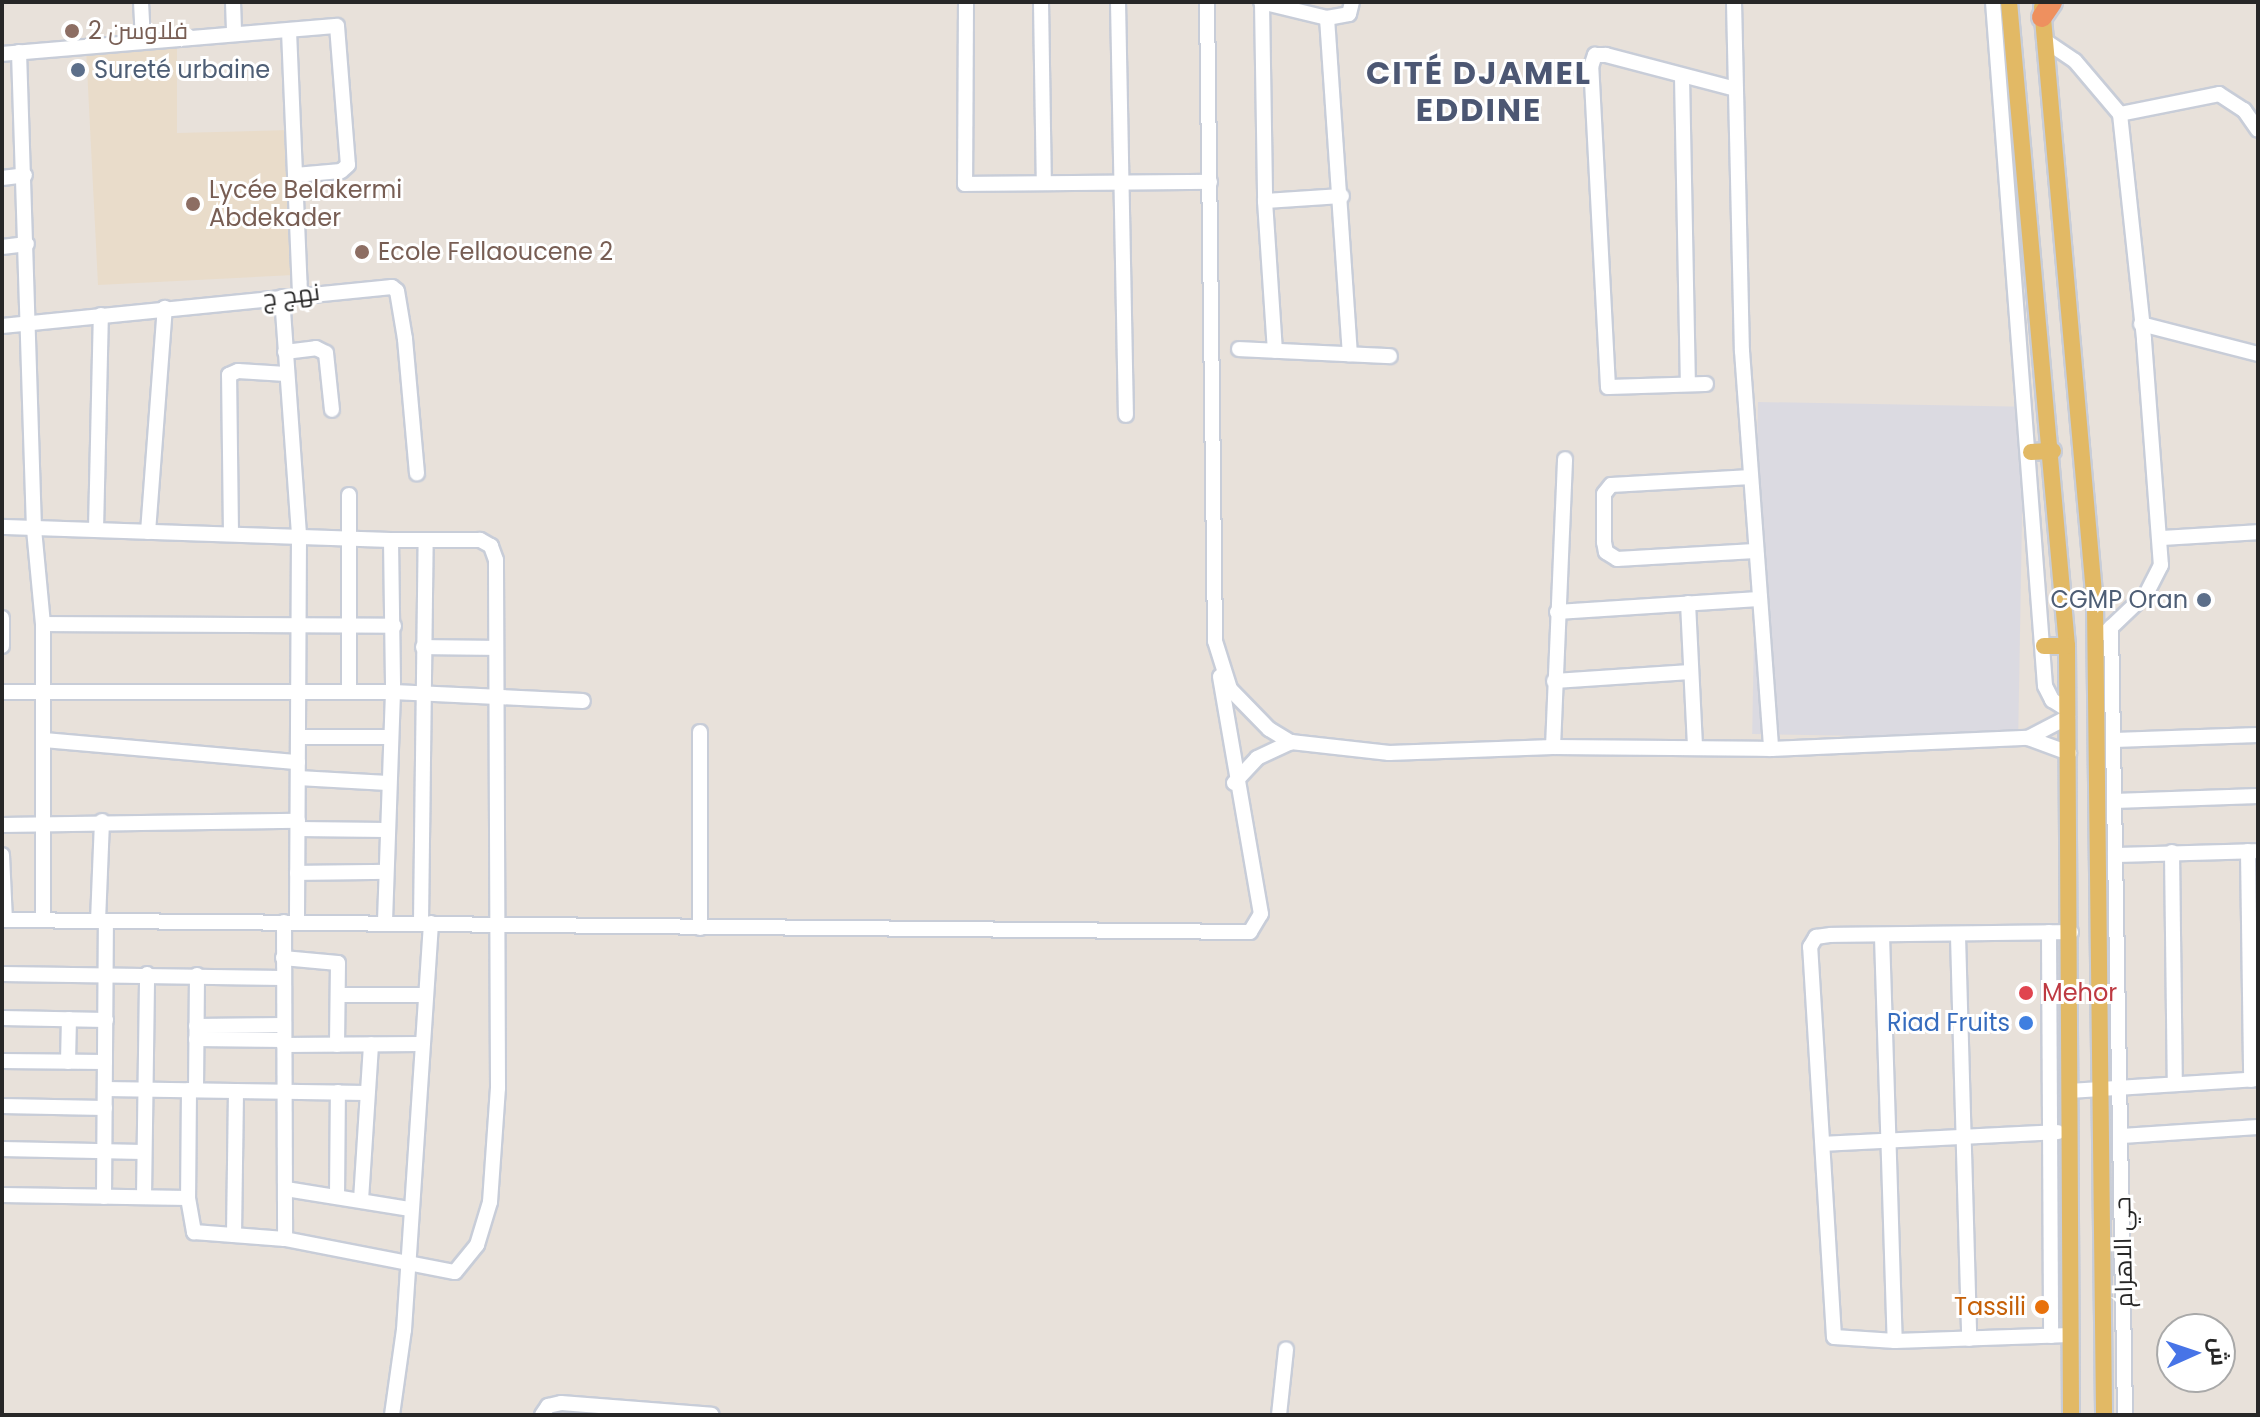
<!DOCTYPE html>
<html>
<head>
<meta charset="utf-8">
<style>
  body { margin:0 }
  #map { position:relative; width:2260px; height:1417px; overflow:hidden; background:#e8e1da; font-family:Poppins,Cairo,sans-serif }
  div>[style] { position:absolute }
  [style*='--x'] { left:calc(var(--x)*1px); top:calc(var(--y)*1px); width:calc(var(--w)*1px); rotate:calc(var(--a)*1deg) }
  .industrial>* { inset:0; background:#dbdae1; transform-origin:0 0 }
  .education>* { inset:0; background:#e9dcca }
  .roads { filter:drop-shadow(2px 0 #c8cdd8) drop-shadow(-2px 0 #c8cdd8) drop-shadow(0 2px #c8cdd8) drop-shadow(0 -2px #c8cdd8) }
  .minor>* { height:14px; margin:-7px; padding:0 7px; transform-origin:7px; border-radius:7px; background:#fff }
  .major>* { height:16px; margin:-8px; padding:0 8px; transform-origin:8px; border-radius:8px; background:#e2b965 }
  .highway>* { height:20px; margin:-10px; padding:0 10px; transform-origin:10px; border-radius:10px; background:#ee905f }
  .dots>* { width:22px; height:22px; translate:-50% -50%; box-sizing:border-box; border:4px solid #fff; border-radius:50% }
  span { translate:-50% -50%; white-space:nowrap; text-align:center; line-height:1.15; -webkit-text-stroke:6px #fff; paint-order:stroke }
  .education-label { font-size:24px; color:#785e54 }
  .left { translate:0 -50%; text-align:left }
  .service-label { font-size:24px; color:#4e5e75 }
  .right { translate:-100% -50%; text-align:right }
  .street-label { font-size:24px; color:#272727 }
  .health-label { font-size:24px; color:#be3a42 }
  .shop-label { font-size:24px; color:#366cbe }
  .food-label { font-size:24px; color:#c56008 }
  .district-label { font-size:32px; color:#4c5773; font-weight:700; letter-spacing:2px }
  .frame { position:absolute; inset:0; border:4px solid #272727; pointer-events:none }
  .north { position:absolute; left:2156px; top:1313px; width:80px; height:80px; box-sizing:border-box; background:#fff; border:2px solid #a9a9a9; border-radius:50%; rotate:87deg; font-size:22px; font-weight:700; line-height:32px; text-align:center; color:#272727 }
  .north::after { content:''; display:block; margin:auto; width:28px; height:36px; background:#4774e7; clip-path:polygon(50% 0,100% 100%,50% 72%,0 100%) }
</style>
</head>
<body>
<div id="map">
  <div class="industrial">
    <div style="left:1758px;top:402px;width:266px;height:332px;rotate:1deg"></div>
  </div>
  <div class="education">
    <div style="clip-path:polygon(177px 44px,177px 133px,290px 130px,294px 275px,98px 285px,86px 48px)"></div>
  </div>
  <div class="roads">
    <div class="minor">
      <div style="--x:141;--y:2;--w:37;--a:87"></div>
      <div style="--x:233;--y:2;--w:31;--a:88"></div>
      <div style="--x:966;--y:2;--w:182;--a:90.3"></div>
      <div style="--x:965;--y:184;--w:245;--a:-0.5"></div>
      <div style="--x:1041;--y:2;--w:181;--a:89.1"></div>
      <div style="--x:1118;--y:2;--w:413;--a:88.9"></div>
      <div style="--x:1207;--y:2;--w:639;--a:89.28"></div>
      <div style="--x:1215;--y:641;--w:50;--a:72.6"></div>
      <div style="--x:1230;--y:689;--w:56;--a:45.7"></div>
      <div style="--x:1269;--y:729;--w:26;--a:31"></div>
      <div style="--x:1291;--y:742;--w:99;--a:6.4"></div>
      <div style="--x:1389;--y:753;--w:164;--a:-2.1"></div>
      <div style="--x:1553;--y:747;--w:218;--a:0.5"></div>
      <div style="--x:1771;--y:749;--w:257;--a:-2.5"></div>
      <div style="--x:2028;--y:738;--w:45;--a:-27.7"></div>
      <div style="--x:1261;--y:2;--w:68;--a:13.6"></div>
      <div style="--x:1327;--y:18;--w:22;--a:-10"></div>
      <div style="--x:1349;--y:14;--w:12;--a:-76"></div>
      <div style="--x:1262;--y:2;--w:199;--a:89.1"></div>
      <div style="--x:1265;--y:201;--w:150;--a:86.2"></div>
      <div style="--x:1734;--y:2;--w:349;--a:88.7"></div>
      <div style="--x:1742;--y:351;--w:399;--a:85.8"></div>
      <div style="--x:1993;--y:2;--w:686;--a:85.65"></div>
      <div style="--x:2045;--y:686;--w:16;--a:63"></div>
      <div style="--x:2052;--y:700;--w:19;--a:32"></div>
      <div style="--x:1327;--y:18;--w:337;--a:86.1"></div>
      <div style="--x:289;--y:31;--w:263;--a:87.6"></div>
      <div style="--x:2044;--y:40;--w:37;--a:34"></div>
      <div style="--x:2075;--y:61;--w:70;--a:49.7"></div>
      <div style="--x:2120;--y:114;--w:227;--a:83.9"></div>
      <div style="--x:2144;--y:340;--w:226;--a:85.7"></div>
      <div style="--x:2161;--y:565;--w:33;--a:117"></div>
      <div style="--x:2146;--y:594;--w:57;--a:136.4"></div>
      <div style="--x:19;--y:52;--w:477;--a:88.2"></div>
      <div style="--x:34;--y:529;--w:95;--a:84.6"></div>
      <div style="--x:43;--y:624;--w:296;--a:90"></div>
      <div style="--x:2;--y:54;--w:336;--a:-4.8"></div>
      <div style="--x:337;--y:26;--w:139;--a:85.5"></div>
      <div style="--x:348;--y:165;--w:9;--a:139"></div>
      <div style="--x:341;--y:171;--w:46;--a:175"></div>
      <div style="--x:1682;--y:76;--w:308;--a:88.9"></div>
      <div style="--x:2120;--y:114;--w:101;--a:-11.4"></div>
      <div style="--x:2219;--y:94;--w:30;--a:33"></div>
      <div style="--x:2244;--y:110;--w:24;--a:55"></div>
      <div style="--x:2;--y:178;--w:23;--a:-7"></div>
      <div style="--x:1265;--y:201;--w:77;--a:-3.7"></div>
      <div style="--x:2;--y:247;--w:25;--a:-7"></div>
      <div style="--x:282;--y:297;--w:239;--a:85.9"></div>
      <div style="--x:299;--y:535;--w:386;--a:90.3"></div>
      <div style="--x:2141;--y:324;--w:121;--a:14.4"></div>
      <div style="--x:2;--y:326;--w:392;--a:-5.7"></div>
      <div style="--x:392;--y:287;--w:6;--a:39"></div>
      <div style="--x:397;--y:291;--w:49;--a:80.5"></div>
      <div style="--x:405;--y:339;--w:135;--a:84.9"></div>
      <div style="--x:1239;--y:349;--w:151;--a:2.7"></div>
      <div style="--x:285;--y:352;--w:31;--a:-7"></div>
      <div style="--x:316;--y:348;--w:11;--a:27"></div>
      <div style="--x:326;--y:353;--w:57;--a:84"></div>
      <div style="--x:1706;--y:384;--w:98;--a:178.2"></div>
      <div style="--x:1608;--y:387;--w:320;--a:-93"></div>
      <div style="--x:1591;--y:67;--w:13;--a:-72"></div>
      <div style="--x:1595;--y:55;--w:11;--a:0"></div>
      <div style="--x:1606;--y:55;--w:134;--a:14.7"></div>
      <div style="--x:1751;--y:477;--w:140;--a:176.7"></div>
      <div style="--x:1611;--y:485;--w:11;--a:128"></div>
      <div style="--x:1604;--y:494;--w:48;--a:90"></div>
      <div style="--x:1604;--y:542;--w:10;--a:79"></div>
      <div style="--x:1606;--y:552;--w:13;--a:32"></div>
      <div style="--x:1617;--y:559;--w:138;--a:-3.3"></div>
      <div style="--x:2;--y:527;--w:389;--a:1.9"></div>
      <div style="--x:391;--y:540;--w:152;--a:89.2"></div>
      <div style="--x:393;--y:692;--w:231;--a:92"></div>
      <div style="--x:96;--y:530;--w:215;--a:-88.7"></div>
      <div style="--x:148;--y:532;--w:225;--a:-85.7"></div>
      <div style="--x:231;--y:534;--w:159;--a:-90.7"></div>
      <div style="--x:229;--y:375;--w:10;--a:-24"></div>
      <div style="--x:238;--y:371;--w:48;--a:3.6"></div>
      <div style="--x:2161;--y:538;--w:97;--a:-3.5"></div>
      <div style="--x:1688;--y:603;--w:144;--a:87.2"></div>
      <div style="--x:1557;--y:612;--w:202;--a:-3.7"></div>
      <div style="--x:2;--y:618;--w:28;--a:90"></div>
      <div style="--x:43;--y:624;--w:351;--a:0.3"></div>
      <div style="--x:2111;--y:627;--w:788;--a:88.98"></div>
      <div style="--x:423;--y:647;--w:73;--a:0.8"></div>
      <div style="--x:1554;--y:681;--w:137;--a:-3.8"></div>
      <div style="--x:2;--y:692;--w:391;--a:0"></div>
      <div style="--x:393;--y:692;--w:190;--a:2.7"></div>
      <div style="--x:349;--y:692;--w:197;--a:-90"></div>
      <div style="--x:298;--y:737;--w:91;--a:0"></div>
      <div style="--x:2028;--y:738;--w:44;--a:20.1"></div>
      <div style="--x:44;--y:740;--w:255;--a:5"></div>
      <div style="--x:2114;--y:740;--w:144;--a:-2"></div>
      <div style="--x:1553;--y:747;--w:288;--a:-87.6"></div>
      <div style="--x:298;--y:778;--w:90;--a:3.2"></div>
      <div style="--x:1234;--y:783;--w:34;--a:-47"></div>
      <div style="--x:1257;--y:758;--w:38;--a:-25"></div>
      <div style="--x:2114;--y:801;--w:144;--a:-2"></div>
      <div style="--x:2;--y:825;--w:296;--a:-0.8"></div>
      <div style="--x:298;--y:829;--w:88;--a:0.7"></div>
      <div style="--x:2248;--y:851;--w:229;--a:89.2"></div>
      <div style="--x:2172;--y:852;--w:232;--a:89.3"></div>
      <div style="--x:2;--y:855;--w:65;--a:87.4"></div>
      <div style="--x:2115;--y:855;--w:140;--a:-1.6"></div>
      <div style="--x:297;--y:873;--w:88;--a:-0.7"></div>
      <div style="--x:2;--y:920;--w:1248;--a:0.55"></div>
      <div style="--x:1250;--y:932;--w:21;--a:-59"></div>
      <div style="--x:1261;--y:914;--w:241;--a:-99.8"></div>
      <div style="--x:98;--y:921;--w:100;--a:-87.7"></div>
      <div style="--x:284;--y:922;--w:317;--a:89.8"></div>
      <div style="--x:421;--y:923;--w:383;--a:-89.3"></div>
      <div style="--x:700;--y:928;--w:196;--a:-90"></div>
      <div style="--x:2049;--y:932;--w:404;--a:89.7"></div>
      <div style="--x:1882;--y:936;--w:405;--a:88.2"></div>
      <div style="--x:1958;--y:936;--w:403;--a:88.4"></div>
      <div style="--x:283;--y:958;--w:55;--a:5.2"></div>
      <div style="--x:338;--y:963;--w:82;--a:90.7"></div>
      <div style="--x:2;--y:974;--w:281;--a:0.8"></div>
      <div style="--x:338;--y:995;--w:87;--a:0"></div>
      <div style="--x:2;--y:1018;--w:104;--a:1.1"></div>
      <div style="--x:196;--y:1026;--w:88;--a:-0.7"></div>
      <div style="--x:196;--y:1039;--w:88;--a:0.7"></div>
      <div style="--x:284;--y:1045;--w:137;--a:-0.4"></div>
      <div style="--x:2;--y:1061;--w:103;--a:0.6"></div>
      <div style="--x:68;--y:1062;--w:43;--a:-88.7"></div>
      <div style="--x:105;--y:1089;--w:261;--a:0.9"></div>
      <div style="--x:189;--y:1090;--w:108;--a:90.5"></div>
      <div style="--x:188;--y:1198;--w:35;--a:80"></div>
      <div style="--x:194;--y:1232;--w:91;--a:4.4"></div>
      <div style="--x:285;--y:1239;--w:173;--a:11"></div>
      <div style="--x:455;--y:1272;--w:35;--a:-51"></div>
      <div style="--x:477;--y:1245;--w:45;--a:-73.2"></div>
      <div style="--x:490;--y:1202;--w:114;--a:-86"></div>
      <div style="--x:498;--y:1088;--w:528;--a:-90.22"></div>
      <div style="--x:496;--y:560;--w:15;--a:-110"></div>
      <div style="--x:491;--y:546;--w:13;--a:-151"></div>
      <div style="--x:480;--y:540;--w:89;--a:180"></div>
      <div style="--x:196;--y:1090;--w:115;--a:-89.5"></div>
      <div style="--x:2069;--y:1091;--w:189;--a:-3.6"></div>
      <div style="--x:2;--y:1106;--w:103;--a:1.1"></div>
      <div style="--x:2122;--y:1136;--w:136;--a:-3.8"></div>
      <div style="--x:1823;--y:1144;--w:235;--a:-2.9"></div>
      <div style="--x:2;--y:1149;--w:141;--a:1.2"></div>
      <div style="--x:286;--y:1189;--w:126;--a:9.2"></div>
      <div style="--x:2;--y:1195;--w:186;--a:0.9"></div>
      <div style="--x:104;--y:1197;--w:276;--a:-89.6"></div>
      <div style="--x:144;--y:1197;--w:223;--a:-89.2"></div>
      <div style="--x:337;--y:1197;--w:105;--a:-89.5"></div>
      <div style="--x:361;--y:1200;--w:156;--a:-86.3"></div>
      <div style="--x:234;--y:1235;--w:144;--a:-89.2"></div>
      <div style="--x:2070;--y:1335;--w:175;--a:178"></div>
      <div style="--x:1895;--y:1341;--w:61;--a:-176.2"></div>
      <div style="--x:1834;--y:1337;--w:391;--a:-93.5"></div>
      <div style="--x:1810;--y:947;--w:12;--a:-59"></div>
      <div style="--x:1816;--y:937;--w:15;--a:-8"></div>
      <div style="--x:1831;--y:935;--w:240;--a:-0.7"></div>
      <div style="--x:392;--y:1415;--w:86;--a:-82"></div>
      <div style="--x:404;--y:1330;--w:408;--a:-86.2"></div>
      <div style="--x:542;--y:1415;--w:11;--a:-56"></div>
      <div style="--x:548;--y:1406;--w:13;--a:-13"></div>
      <div style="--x:561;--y:1403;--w:151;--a:4.5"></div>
      <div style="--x:1279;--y:1415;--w:66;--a:-83.9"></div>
    </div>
    <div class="major">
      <div style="--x:2009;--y:2;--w:647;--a:84.85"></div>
      <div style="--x:2067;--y:646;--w:769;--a:89.7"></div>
      <div style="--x:2042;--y:7;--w:599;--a:84.93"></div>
      <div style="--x:2095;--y:604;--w:811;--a:89.36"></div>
      <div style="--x:2031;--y:452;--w:22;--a:-3"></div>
      <div style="--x:2044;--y:646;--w:23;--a:0"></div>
    </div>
    <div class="highway">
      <div style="--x:2042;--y:17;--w:18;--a:-56"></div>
    </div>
  </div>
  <div class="dots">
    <div style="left:72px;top:31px;background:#8d6e63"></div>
    <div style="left:78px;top:70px;background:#5c6f8a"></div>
    <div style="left:193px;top:204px;background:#8d6e63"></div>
    <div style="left:362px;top:252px;background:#8d6e63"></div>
    <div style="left:2204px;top:600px;background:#5c6f8a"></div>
    <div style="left:2026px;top:993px;background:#e0444e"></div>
    <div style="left:2026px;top:1023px;background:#3f7fe0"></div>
    <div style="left:2042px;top:1307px;background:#e8710a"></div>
  </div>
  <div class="education-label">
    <span class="left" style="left:88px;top:31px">فلاوسن 2</span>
    <span class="left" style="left:209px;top:204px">Lycée Belakermi<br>Abdekader</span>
    <span class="left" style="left:378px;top:252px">Ecole Fellaoucene 2</span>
  </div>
  <div class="service-label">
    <span class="left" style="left:94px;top:70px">Sureté urbaine</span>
    <span class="right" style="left:2188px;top:600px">CGMP Oran</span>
  </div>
  <div class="street-label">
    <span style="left:291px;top:295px;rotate:-7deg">نهج ج</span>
    <span style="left:2123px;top:1252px;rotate:-91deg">حي الاهرام</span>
  </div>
  <div class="health-label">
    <span class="left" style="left:2042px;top:993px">Mehor</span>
  </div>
  <div class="shop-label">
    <span class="right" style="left:2010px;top:1023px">Riad Fruits</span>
  </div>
  <div class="food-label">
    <span class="right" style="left:2026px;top:1307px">Tassili</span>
  </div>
  <div class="district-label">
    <span style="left:1479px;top:92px">CITÉ DJAMEL<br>EDDINE</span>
  </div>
  <div class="frame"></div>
  <div class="north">ش</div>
</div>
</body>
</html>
